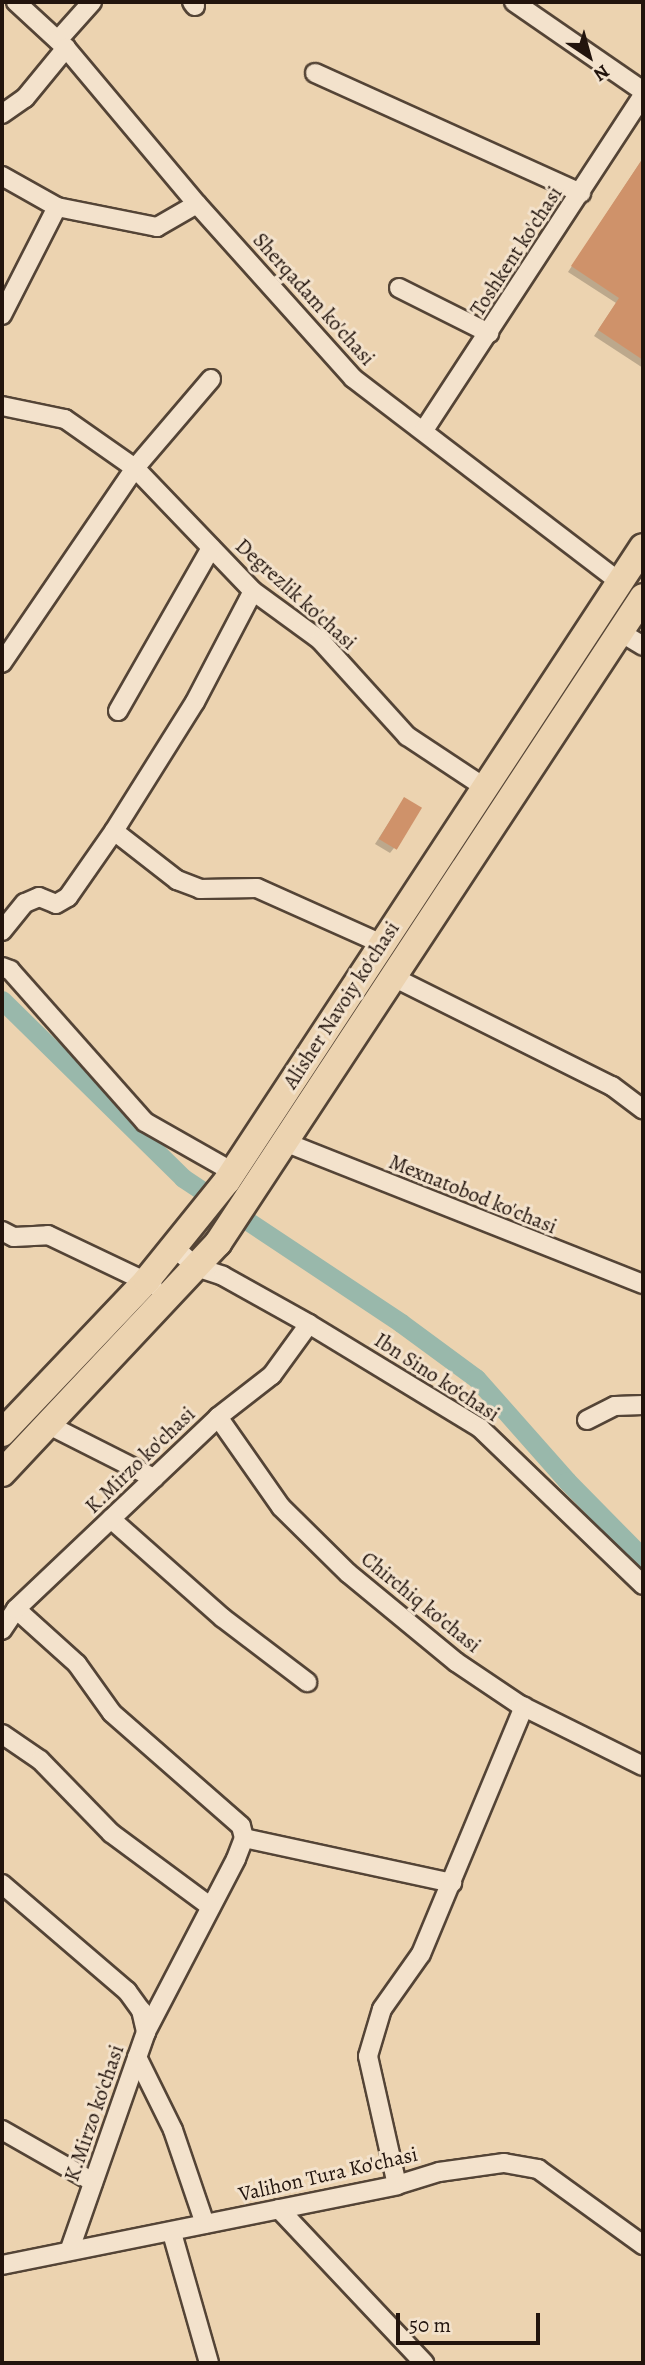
<!DOCTYPE html>
<html>
<head>
<meta charset="utf-8">
<style>
  body { margin:0 }
  #map { position:relative; width:645px; height:2365px; overflow:hidden; background:#ecd3b0; font-family:Alegreya,serif }
  div>[style] { position:absolute }
  [style*='--x'] { left:calc(var(--x)*1px); top:calc(var(--y)*1px); width:calc(var(--w)*1px); rotate:calc(var(--a)*1deg) }
  .shadow>* { inset:0; background:#0003 }
  .canal>* { height:19px; margin:-9.5px; padding:0 9.5px; transform-origin:9.5px; border-radius:9.5px; background:#99b8ab }
  .building>* { inset:0; background:#cf926a; transform-origin:0 0 }
  .roads { filter:drop-shadow(2px 0 #544436) drop-shadow(-2px 0 #544436) drop-shadow(0 2px #544436) drop-shadow(0 -2px #544436) }
  .minor>* { height:18px; margin:-9px; padding:0 9px; transform-origin:9px; border-radius:9px; background:#f3e2cc }
  .primary>* { height:26px; margin:-13px; padding:0 13px; transform-origin:13px; border-radius:13px; background:#ecd3b0 }
  span { translate:-50% -50%; white-space:nowrap; text-align:center; line-height:1.15; -webkit-text-stroke:6px #f3e2cc; paint-order:stroke }
  .street-label { font-size:21px; color:#22140d }
  .frame { position:absolute; inset:0; border:4px solid #22140d; pointer-events:none }
  .north { position:absolute; left:554px; top:21px; width:70px; height:70px; -webkit-text-stroke:5px #f3e2cc; paint-order:stroke; rotate:144deg; font-size:19px; font-weight:700; line-height:28px; text-align:center; color:#22140d }
  .north::after { content:''; display:block; margin:auto; width:24px; height:32px; background:#22140d; clip-path:polygon(50% 0,100% 100%,50% 72%,0 100%) }
  .scale { position:absolute; left:396px; top:2313px; width:144px; height:32px; box-sizing:border-box; border:4px solid #22140d; border-top:0; padding-left:9px; font-size:21px; line-height:24px; white-space:nowrap; color:#22140d; -webkit-text-stroke:5px #f3e2cc; paint-order:stroke }
</style>
</head>
<body>
<div id="map">
  <div class="shadow">
    <div style="clip-path:polygon(643px 158px,643px 368px,594px 336px,616px 303px,568px 272px)"></div>
    <div style="clip-path:polygon(404px 799px,394px 848px,390px 853px,375px 844px)"></div>
  </div>
  <div class="canal">
    <div style="--x:2;--y:1000;--w:254;--a:44.5"></div>
    <div style="--x:183;--y:1178;--w:262;--a:33.6"></div>
    <div style="--x:401;--y:1323;--w:93;--a:36.3"></div>
    <div style="--x:476;--y:1378;--w:137;--a:48.5"></div>
    <div style="--x:567;--y:1481;--w:108;--a:45.4"></div>
  </div>
  <div class="building">
    <div style="clip-path:polygon(643px 158px,643px 360px,598px 330px,619px 298px,571px 266px)"></div>
    <div style="left:404px;top:797px;width:21px;height:49px;rotate:31deg"></div>
  </div>
  <div class="roads">
    <div class="minor">
      <div style="--x:16;--y:2;--w:68;--a:42.6"></div>
      <div style="--x:66;--y:48;--w:204;--a:50"></div>
      <div style="--x:197;--y:204;--w:234;--a:48.1"></div>
      <div style="--x:353;--y:378;--w:336;--a:37.4"></div>
      <div style="--x:192;--y:2;--w:5;--a:53"></div>
      <div style="--x:514;--y:2;--w:157;--a:34.6"></div>
      <div style="--x:58;--y:40;--w:51;--a:-48.2"></div>
      <div style="--x:315;--y:73;--w:292;--a:24.3"></div>
      <div style="--x:2;--y:114;--w:28;--a:-35"></div>
      <div style="--x:25;--y:98;--w:65;--a:-50.6"></div>
      <div style="--x:2;--y:176;--w:63;--a:29.4"></div>
      <div style="--x:57;--y:207;--w:102;--a:11.3"></div>
      <div style="--x:157;--y:227;--w:46;--a:-29.9"></div>
      <div style="--x:399;--y:288;--w:101;--a:26.6"></div>
      <div style="--x:2;--y:315;--w:121;--a:-63"></div>
      <div style="--x:2;--y:406;--w:64;--a:11.7"></div>
      <div style="--x:65;--y:419;--w:85;--a:35"></div>
      <div style="--x:135;--y:468;--w:170;--a:46.2"></div>
      <div style="--x:253;--y:591;--w:83;--a:36.2"></div>
      <div style="--x:320;--y:640;--w:130;--a:47.8"></div>
      <div style="--x:407;--y:736;--w:92;--a:33.5"></div>
      <div style="--x:424;--y:430;--w:400;--a:-56.8"></div>
      <div style="--x:620;--y:632;--w:27;--a:31"></div>
      <div style="--x:2;--y:663;--w:236;--a:-55.7"></div>
      <div style="--x:135;--y:468;--w:117;--a:-49.5"></div>
      <div style="--x:118;--y:711;--w:188;--a:-60.3"></div>
      <div style="--x:114;--y:831;--w:152;--a:-57.9"></div>
      <div style="--x:195;--y:702;--w:125;--a:-62.4"></div>
      <div style="--x:2;--y:931;--w:36;--a:-51"></div>
      <div style="--x:25;--y:903;--w:15;--a:-23"></div>
      <div style="--x:39;--y:897;--w:18;--a:22"></div>
      <div style="--x:56;--y:904;--w:14;--a:-30"></div>
      <div style="--x:68;--y:897;--w:80;--a:-55.1"></div>
      <div style="--x:114;--y:831;--w:80;--a:37.9"></div>
      <div style="--x:177;--y:880;--w:25;--a:21"></div>
      <div style="--x:200;--y:889;--w:57;--a:-1"></div>
      <div style="--x:257;--y:888;--w:135;--a:24.1"></div>
      <div style="--x:2;--y:967;--w:9;--a:21"></div>
      <div style="--x:10;--y:970;--w:203;--a:48.4"></div>
      <div style="--x:145;--y:1122;--w:101;--a:29.6"></div>
      <div style="--x:391;--y:976;--w:247;--a:26.5"></div>
      <div style="--x:612;--y:1086;--w:39;--a:37"></div>
      <div style="--x:287;--y:1143;--w:383;--a:21.6"></div>
      <div style="--x:2;--y:1231;--w:13;--a:27"></div>
      <div style="--x:14;--y:1237;--w:34;--a:-3"></div>
      <div style="--x:48;--y:1235;--w:116;--a:25.5"></div>
      <div style="--x:175;--y:1248;--w:28;--a:42"></div>
      <div style="--x:196;--y:1267;--w:28;--a:18"></div>
      <div style="--x:223;--y:1276;--w:98;--a:29.2"></div>
      <div style="--x:309;--y:1324;--w:200;--a:31.3"></div>
      <div style="--x:480;--y:1428;--w:226;--a:43.9"></div>
      <div style="--x:218;--y:1417;--w:110;--a:55"></div>
      <div style="--x:281;--y:1507;--w:94;--a:44.6"></div>
      <div style="--x:348;--y:1573;--w:140;--a:39.5"></div>
      <div style="--x:456;--y:1662;--w:77;--a:33.9"></div>
      <div style="--x:520;--y:1705;--w:137;--a:26.4"></div>
      <div style="--x:587;--y:1420;--w:31;--a:-27"></div>
      <div style="--x:615;--y:1406;--w:28;--a:-2"></div>
      <div style="--x:47;--y:1424;--w:120;--a:26.8"></div>
      <div style="--x:111;--y:1519;--w:149;--a:41.5"></div>
      <div style="--x:223;--y:1618;--w:106;--a:37.3"></div>
      <div style="--x:16;--y:1609;--w:82;--a:42"></div>
      <div style="--x:77;--y:1664;--w:60;--a:54.5"></div>
      <div style="--x:112;--y:1713;--w:171;--a:41.2"></div>
      <div style="--x:241;--y:1826;--w:12;--a:76"></div>
      <div style="--x:244;--y:1838;--w:22;--a:111"></div>
      <div style="--x:236;--y:1859;--w:195;--a:117.5"></div>
      <div style="--x:2;--y:1630;--w:25;--a:-56"></div>
      <div style="--x:16;--y:1609;--w:279;--a:-43.5"></div>
      <div style="--x:218;--y:1417;--w:68;--a:-37.9"></div>
      <div style="--x:272;--y:1375;--w:63;--a:-54"></div>
      <div style="--x:2;--y:1734;--w:46;--a:34.4"></div>
      <div style="--x:40;--y:1760;--w:102;--a:45.8"></div>
      <div style="--x:111;--y:1833;--w:124;--a:36.5"></div>
      <div style="--x:244;--y:1838;--w:213;--a:12.2"></div>
      <div style="--x:2;--y:1884;--w:165;--a:40.6"></div>
      <div style="--x:127;--y:1991;--w:24;--a:54"></div>
      <div style="--x:141;--y:2010;--w:23;--a:77"></div>
      <div style="--x:146;--y:2032;--w:230;--a:109.3"></div>
      <div style="--x:137;--y:2057;--w:81;--a:63.7"></div>
      <div style="--x:173;--y:2130;--w:99;--a:71.2"></div>
      <div style="--x:2;--y:2130;--w:105;--a:29.7"></div>
      <div style="--x:397;--y:2185;--w:132;--a:-102.7"></div>
      <div style="--x:368;--y:2056;--w:49;--a:-73.4"></div>
      <div style="--x:382;--y:2009;--w:67;--a:-54.7"></div>
      <div style="--x:421;--y:1954;--w:268;--a:-67.4"></div>
      <div style="--x:279;--y:2209;--w:212;--a:46.7"></div>
      <div style="--x:172;--y:2233;--w:135;--a:74.1"></div>
      <div style="--x:2;--y:2265;--w:403;--a:-11.4"></div>
      <div style="--x:397;--y:2185;--w:44;--a:-17.2"></div>
      <div style="--x:439;--y:2172;--w:66;--a:-7.9"></div>
      <div style="--x:504;--y:2163;--w:35;--a:10"></div>
      <div style="--x:538;--y:2169;--w:130;--a:35.9"></div>
    </div>
    <div class="primary">
      <div style="--x:2;--y:1433;--w:211;--a:-46.5"></div>
      <div style="--x:147;--y:1280;--w:127;--a:-51.1"></div>
      <div style="--x:227;--y:1181;--w:758;--a:-56.73"></div>
      <div style="--x:2;--y:1473;--w:316;--a:-46.8"></div>
      <div style="--x:218;--y:1243;--w:773;--a:-56.66"></div>
    </div>
  </div>
  <div class="street-label">
    <span style="left:516px;top:251px;rotate:-57deg">Toshkent ko'chasi</span>
    <span style="left:314px;top:299px;rotate:48deg">Sherqadam ko'chasi</span>
    <span style="left:296px;top:594px;rotate:42deg">Degrezlik ko'chasi</span>
    <span style="left:341px;top:1005px;rotate:-57deg">Alisher Navoiy ko'chasi</span>
    <span style="left:473px;top:1194px;rotate:22deg">Mexnatobod ko'chasi</span>
    <span style="left:437px;top:1377px;rotate:33deg">Ibn Sino ko‘chasi</span>
    <span style="left:140px;top:1460px;rotate:-44deg">K.Mirzo ko'chasi</span>
    <span style="left:421px;top:1602px;rotate:39deg">Chirchiq ko’chasi</span>
    <span style="left:94px;top:2113px;rotate:-71deg">K.Mirzo ko'chasi</span>
    <span style="left:328px;top:2174px;rotate:-13deg">Valihon Tura Ko'chasi</span>
  </div>
  <div class="frame"></div>
  <div class="north">N</div>
  <div class="scale">50 m</div>
</div>
</body>
</html>
